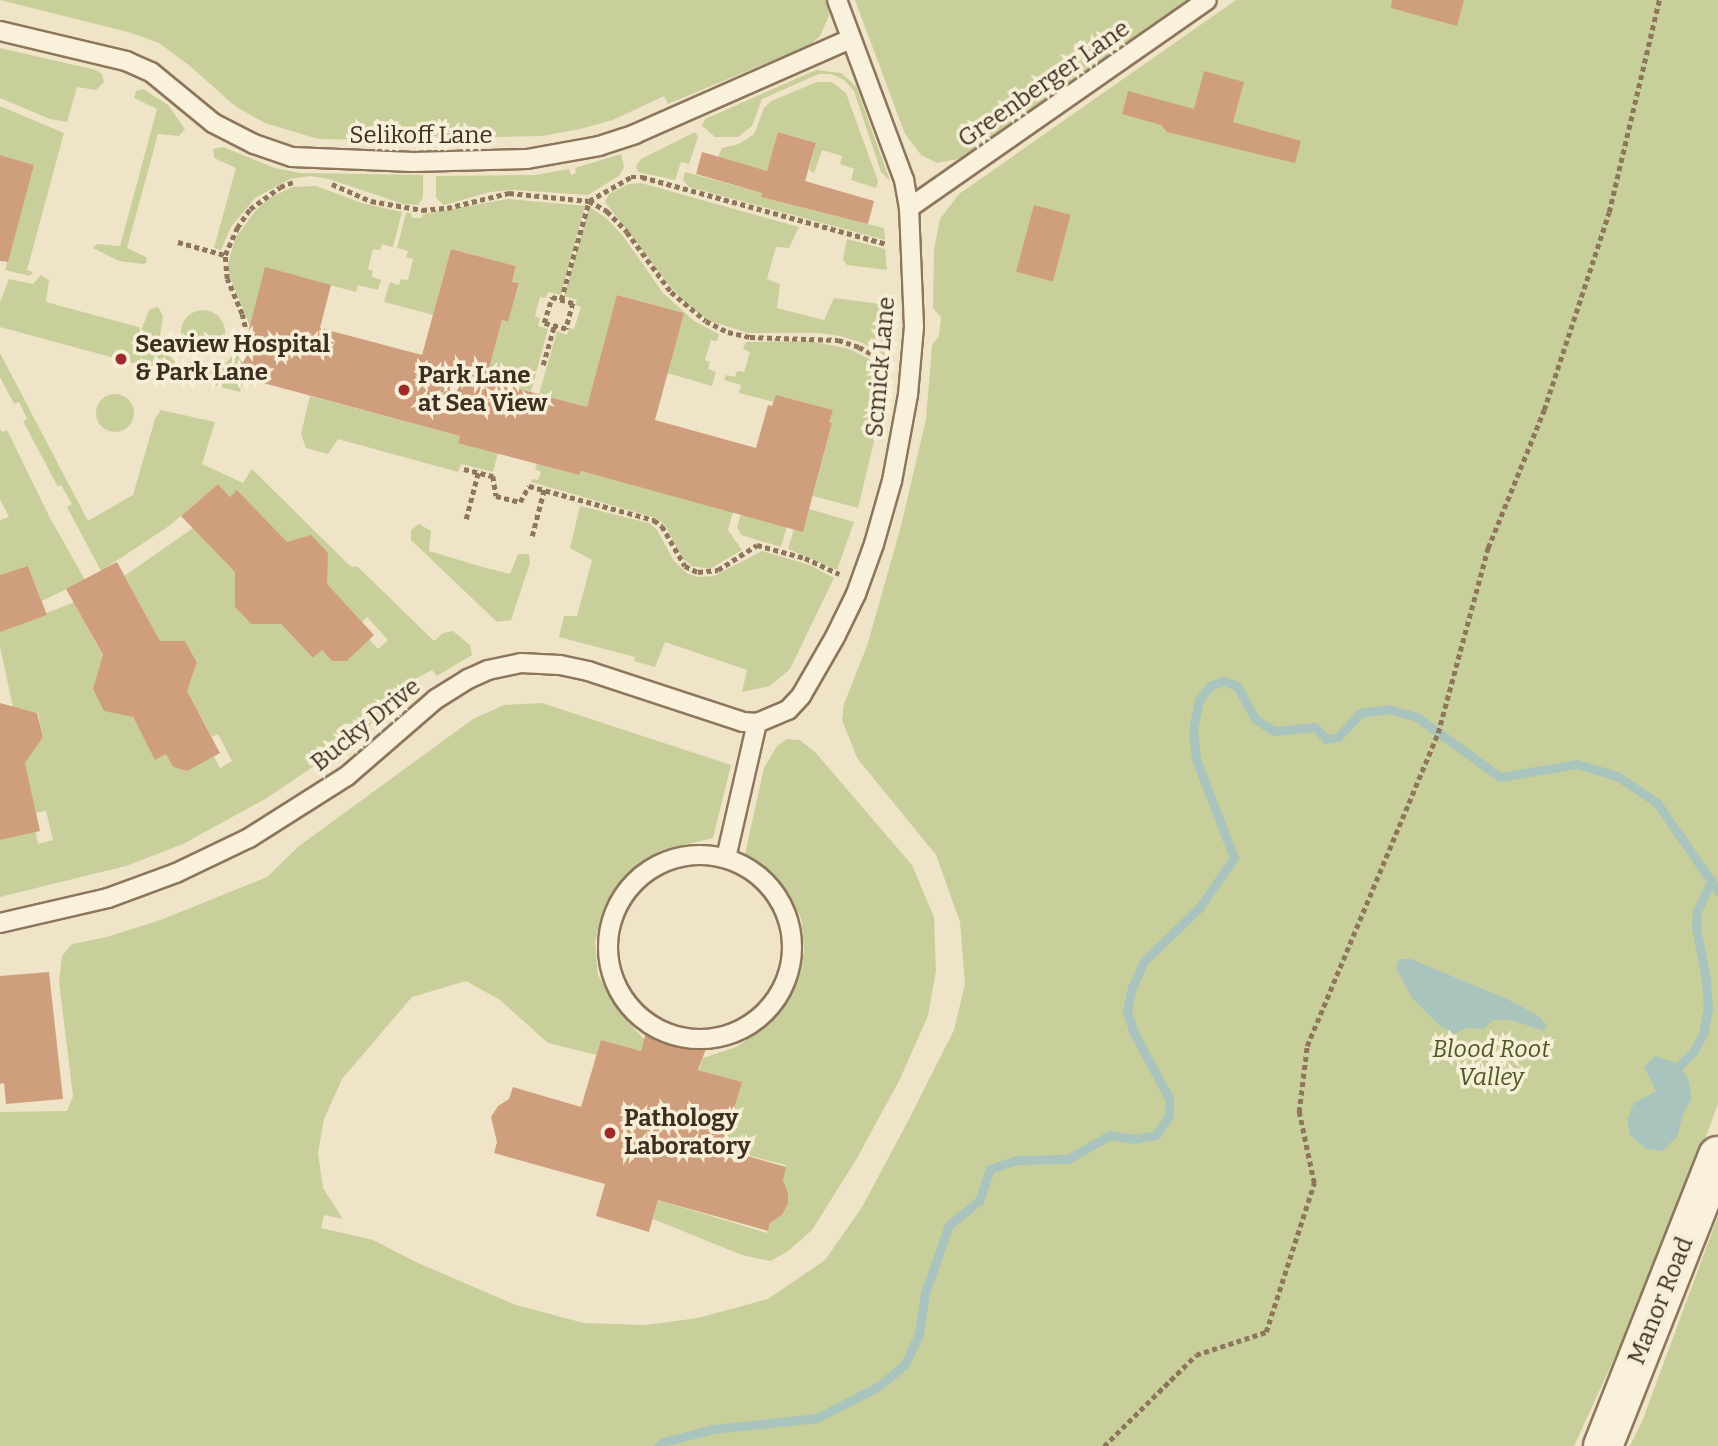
<!DOCTYPE html>
<html>
<head>
<meta charset="utf-8">
<style>
  body { margin:0 }
  #map { position:relative; width:1718px; height:1446px; overflow:hidden; background:#f0e4c8; font-family:Bitter,serif }
  div>[style] { position:absolute }
  [style*='--x'] { left:calc(var(--x)*1px); top:calc(var(--y)*1px); width:calc(var(--w)*1px); rotate:calc(var(--a)*1deg) }
  .green>* { inset:0; background:#c9cf9b }
  .round { border-radius:50% }
  .water>* { inset:0; background:#a9c4bc }
  .stream>* { height:9px; margin:-4.5px; padding:0 4.5px; transform-origin:4.5px; border-radius:4.5px; background:#a9c4bc }
  .building>* { inset:0; background:#cf9f7d; transform-origin:0 0 }
  .path>* { height:4.5px; margin-top:-2.25px; transform-origin:0; background:repeating-linear-gradient(90deg,#8d765c 0 5px,transparent 0 8.5px) }
  .roads { filter:drop-shadow(2px 0 #8d765c) drop-shadow(-2px 0 #8d765c) drop-shadow(0 2px #8d765c) drop-shadow(0 -2px #8d765c) }
  .service>* { height:18px; margin:-9px; padding:0 9px; transform-origin:9px; border-radius:9px; background:#faf1dc }
  .service>.ring { margin:-9px; padding:0; box-sizing:content-box; background:none; border:18px solid #faf1dc; border-radius:50% }
  .tertiary>* { height:38px; margin:-19px; padding:0 19px; transform-origin:19px; border-radius:19px; background:#faf1dc }
  .dots>* { width:19px; height:19px; translate:-50% -50%; box-sizing:border-box; border:4px solid #f7eed8; border-radius:50% }
  span { translate:-50% -50%; white-space:nowrap; text-align:center; line-height:1.15; -webkit-text-stroke:7px #f7eed8; paint-order:stroke }
  .street-label { font-size:24px; color:#3d2e20 }
  .poi-label { font-size:24px; color:#3d2e20; font-weight:700 }
  .left { translate:0 -50%; text-align:left }
  .park-label { font-size:24px; color:#4d5a26; font-style:italic }
</style>
</head>
<body>
<div id="map">
  <div class="green">
    <div style="clip-path:polygon(0 0,828px 0,829px 16px,820px 36px,810px 45px,668px 104px,664px 96px,613px 120px,580px 129px,542px 136px,375px 140px,318px 139px,265px 123px,235px 106px,190px 66px,159px 43px,128px 32px)"></div>
    <div style="clip-path:polygon(855px 0,1190px 0,990px 143px,958px 159px,937px 163px,921px 155px,905px 134px)"></div>
    <div style="clip-path:polygon(1236px 0,1718px 0,1718px 1104px,1662px 1255px,1574px 1446px,0 1446px,0 1112px,67px 1111px,73px 1096px,59px 982px,62px 956px,72px 944px,107px 937px,163px 919px,267px 877px,299px 846px,473px 719px,504px 705px,542px 703px,731px 765px,713px 838px,659px 851px,622px 879px,604px 908px,595px 941px,598px 975px,626px 1020px,644px 1039px,641px 1051px,601px 1040px,597px 1055px,548px 1043px,500px 1000px,466px 981px,412px 997px,342px 1079px,324px 1119px,318px 1153px,323px 1188px,343px 1219px,324px 1215px,321px 1228px,373px 1240px,418px 1263px,516px 1305px,584px 1323px,646px 1325px,698px 1318px,768px 1299px,825px 1260px,862px 1207px,908px 1121px,954px 1030px,965px 984px,960px 922px,936px 855px,857px 758px,842px 720px,844px 704px,867px 646px,901px 526px,926px 419px,932px 345px,939px 336px,941px 317px,933px 308px,934px 249px,940px 219px,959px 194px)"></div>
    <div style="clip-path:polygon(0 48px,96px 70px,102px 74px,104px 82px,96px 90px,77px 87px,67px 122px,50px 119px,0 98px)"></div>
    <div style="clip-path:polygon(816px 70px,841px 73px,856px 86px,890px 181px,881px 172px,854px 91px,844px 80px,831px 74px,819px 74px,762px 99px,752px 126px,738px 137px,715px 137px,702px 126px,705px 119px)"></div>
    <div style="clip-path:polygon(817px 82px,832px 82px,846px 93px,878px 181px,876px 188px,851px 180px,854px 169px,840px 164px,842px 156px,822px 150px,814px 173px,809px 170px,816px 143px,779px 132px,767px 171px,718px 157px,722px 148px,739px 144px,754px 134px,764px 108px,771px 101px)"></div>
    <div style="clip-path:polygon(143px 89px,168px 105px,185px 129px,179px 136px,158px 134px,127px 248px,146px 257px,147px 262px,143px 264px,119px 261px,93px 248px,97px 244px,120px 246px,157px 109px,134px 98px,136px 91px)"></div>
    <div style="clip-path:polygon(0 106px,64px 133px,27px 270px,33px 272px,30px 276px,5px 270px,34px 165px,0 155px)"></div>
    <div style="clip-path:polygon(695px 132px,698px 137px,689px 164px,681px 162px,675px 180px,638px 172px,636px 166px,641px 159px)"></div>
    <div style="clip-path:polygon(223px 147px,275px 168px,300px 173px,423px 175px,423px 198px,418px 205px,403px 204px,329px 179px,310px 176px,290px 179px,255px 198px,231px 227px,221px 250px,214px 248px,236px 168px,214px 158px,213px 149px)"></div>
    <div style="clip-path:polygon(621px 154px,624px 167px,619px 176px,588px 195px,514px 190px,490px 192px,444px 205px,436px 198px,436px 176px,535px 175px,569px 169px,571px 175px,576px 173px,575px 168px)"></div>
    <div style="clip-path:polygon(685px 172px,762px 193px,761px 197px,884px 228px,885px 240px,689px 187px,683px 180px)"></div>
    <div style="clip-path:polygon(641px 183px,799px 227px,789px 248px,776px 247px,767px 279px,780px 284px,777px 308px,824px 320px,834px 298px,888px 305px,885px 356px,863px 343px,840px 336px,819px 333px,748px 333px,710px 321px,688px 306px,669px 285px,605px 202px,609px 194px,629px 184px)"></div>
    <div style="clip-path:polygon(316px 186px,362px 203px,402px 212px,393px 247px,382px 244px,380px 250px,373px 249px,368px 269px,373px 271px,372px 277px,381px 280px,378px 290px,358px 285px,356px 292px,266px 268px,250px 326px,229px 275px,228px 263px,236px 237px,256px 210px,269px 198px,293px 187px)"></div>
    <div style="clip-path:polygon(508px 199px,585px 206px,561px 295px,548px 292px,546px 298px,540px 297px,535px 316px,540px 318px,538px 326px,548px 329px,531px 392px,486px 380px,502px 320px,508px 322px,519px 284px,512px 282px,516px 266px,451px 249px,433px 315px,384px 302px,390px 282px,399px 285px,401px 279px,408px 280px,413px 259px,406px 257px,408px 251px,397px 248px,406px 213px,411px 213px,412px 218px,422px 218px,423px 214px)"></div>
    <div style="clip-path:polygon(589px 207px,606px 218px,623px 236px,663px 293px,694px 321px,719px 334px,717px 341px,711px 340px,705px 360px,710px 362px,708px 369px,716px 372px,712px 386px,667px 373px,683px 313px,618px 295px,587px 407px,539px 394px,557px 331px,567px 335px,569px 328px,574px 329px,581px 307px,575px 305px,577px 300px,564px 296px)"></div>
    <div style="clip-path:polygon(847px 239px,885px 249px,887px 270px,847px 265px,843px 259px)"></div>
    <div style="clip-path:polygon(41px 275px,49px 280px,46px 302px,142px 328px,149px 310px,158px 307px,163px 316px,160px 336px,165px 351px,177px 364px,189px 371px,211px 371px,224px 365px,237px 350px,243px 351px,237px 376px,244px 378px,240px 392px,0 327px,0 302px,9px 279px,33px 284px)"></div>
    <div class="round" style="left:181px;top:310px;width:44px;height:44px"></div>
    <div style="clip-path:polygon(809px 341px,850px 349px,884px 367px,876px 433px,858px 508px,813px 496px,832px 423px,829px 422px,832px 410px,776px 395px,774px 402px,739px 393px,741px 385px,724px 380px,726px 375px,735px 377px,737px 371px,744px 372px,750px 352px,743px 349px,746px 342px)"></div>
    <div style="clip-path:polygon(0 353px,88px 521px,133px 495px,155px 419px,161px 410px,215px 422px,202px 464px,243px 483px,252px 469px,346px 562px,352px 567px,357px 566px,434px 641px,443px 633px,453px 631px,470px 645px,472px 655px,437px 676px,432px 670px,415px 679px,402px 689px,387px 711px,348px 743px,267px 798px,183px 844px,126px 866px,0 897px,0 835px,34px 823px,38px 844px,53px 840px,46px 811px,36px 813px,23px 755px,43px 737px,38px 713px,13px 707px,0 647px,0 631px,90px 596px,75px 605px,109px 667px,104px 710px,123px 715px,130px 712px,155px 759px,166px 754px,173px 767px,187px 771px,210px 749px,220px 768px,232px 761px,218px 734px,212px 737px,183px 684px,191px 680px,197px 661px,185px 641px,160px 641px,126px 578px,117px 581px,206px 519px,245px 581px,235px 607px,251px 624px,271px 624px,276px 619px,313px 658px,322px 650px,332px 661px,348px 660px,357px 651px,359px 637px,363px 633px,378px 649px,388px 640px,367px 617px,362px 622px,238px 491px,230px 497px,218px 484px,169px 526px,101px 571px,67px 507px,72px 504px,61px 485px,58px 487px,23px 421px,27px 419px,19px 402px,14px 404px,0 377px)"></div>
    <div class="round" style="left:96px;top:394px;width:38px;height:38px"></div>
    <div style="clip-path:polygon(310px 396px,460px 436px,458px 442px,498px 453px,493px 472px,461px 464px,458px 472px,338px 439px,328px 454px,306px 448px,301px 434px)"></div>
    <div style="clip-path:polygon(0 428px,2px 432px,7px 430px,49px 516px,85px 580px,42px 601px,28px 566px,0 615px,0 520px,9px 517px,0 499px)"></div>
    <div style="clip-path:polygon(537px 464px,579px 475px,581px 471px,733px 512px,728px 530px,742px 550px,710px 569px,692px 566px,682px 558px,665px 525px,656px 518px,531px 482px,532px 479px,538px 480px,541px 472px,535px 469px)"></div>
    <div style="clip-path:polygon(580px 506px,649px 523px,657px 530px,674px 561px,688px 574px,699px 577px,714px 576px,762px 551px,810px 565px,834px 578px,790px 669px,770px 686px,742px 692px,747px 670px,665px 642px,655px 667px,634px 661px,635px 657px,559px 637px,564px 616px,577px 616px,592px 560px,570px 548px)"></div>
    <div style="clip-path:polygon(809px 509px,854px 522px,837px 570px,788px 549px,794px 529px,803px 531px)"></div>
    <div style="clip-path:polygon(741px 514px,787px 526px,781px 547px,741px 535px,737px 527px)"></div>
    <div style="clip-path:polygon(419px 524px,431px 531px,429px 551px,486px 568px,510px 574px,518px 554px,529px 554px,530px 563px,511px 620px,497px 622px,411px 540px,411px 530px)"></div>
    <div style="clip-path:polygon(787px 739px,800px 740px,816px 753px,912px 865px,934px 917px,936px 971px,928px 1016px,899px 1081px,856px 1160px,812px 1230px,787px 1252px,770px 1261px,742px 1255px,653px 1219px,658px 1200px,767px 1233px,771px 1222px,782px 1215px,788px 1204px,788px 1193px,782px 1181px,786px 1165px,722px 1149px,741px 1082px,699px 1070px,703px 1058px,736px 1047px,764px 1028px,788px 999px,804px 952px,801px 918px,783px 888px,745px 854px,764px 768px,777px 746px)"></div>
    <div style="clip-path:polygon(1718px 1216px,1718px 1446px,1630px 1446px,1643px 1419px)"></div>
  </div>
  <div class="water">
    <div style="clip-path:polygon(1399px 959px,1411px 959px,1507px 999px,1540px 1017px,1547px 1026px,1544px 1031px,1511px 1020px,1493px 1020px,1483px 1029px,1465px 1028px,1455px 1034px,1439px 1025px,1412px 998px,1396px 968px)"></div>
    <div style="clip-path:polygon(1655px 1056px,1676px 1063px,1688px 1078px,1692px 1099px,1683px 1114px,1677px 1137px,1662px 1151px,1646px 1149px,1630px 1135px,1627px 1120px,1634px 1103px,1656px 1091px,1644px 1067px)"></div>
  </div>
  <div class="stream">
    <div style="--x:1679;--y:1066;--w:20;--a:-45"></div>
    <div style="--x:1693;--y:1052;--w:21;--a:-61"></div>
    <div style="--x:1703;--y:1034;--w:25;--a:-79"></div>
    <div style="--x:1708;--y:1009;--w:30;--a:-94"></div>
    <div style="--x:1706;--y:979;--w:52;--a:-101.1"></div>
    <div style="--x:1696;--y:928;--w:17;--a:-87"></div>
    <div style="--x:1697;--y:911;--w:34;--a:-64"></div>
    <div style="--x:658;--y:1446;--w:6;--a:-39"></div>
    <div style="--x:663;--y:1442;--w:52;--a:-14.6"></div>
    <div style="--x:713;--y:1429;--w:105;--a:-6"></div>
    <div style="--x:817;--y:1418;--w:70;--a:-27.3"></div>
    <div style="--x:879;--y:1386;--w:34;--a:-40"></div>
    <div style="--x:905;--y:1364;--w:33;--a:-65"></div>
    <div style="--x:919;--y:1334;--w:41;--a:-81.7"></div>
    <div style="--x:925;--y:1293;--w:72;--a:-70.6"></div>
    <div style="--x:949;--y:1225;--w:38;--a:-39"></div>
    <div style="--x:979;--y:1201;--w:34;--a:-71"></div>
    <div style="--x:990;--y:1169;--w:28;--a:-19"></div>
    <div style="--x:1016;--y:1160;--w:52;--a:-1.1"></div>
    <div style="--x:1068;--y:1159;--w:48;--a:-29.7"></div>
    <div style="--x:1110;--y:1135;--w:24;--a:9"></div>
    <div style="--x:1134;--y:1139;--w:22;--a:-10"></div>
    <div style="--x:1156;--y:1135;--w:23;--a:-56"></div>
    <div style="--x:1169;--y:1116;--w:18;--a:-90"></div>
    <div style="--x:1169;--y:1098;--w:74;--a:-118.3"></div>
    <div style="--x:1134;--y:1033;--w:23;--a:-108"></div>
    <div style="--x:1127;--y:1011;--w:24;--a:-78"></div>
    <div style="--x:1132;--y:988;--w:30;--a:-66"></div>
    <div style="--x:1144;--y:961;--w:76;--a:-43.9"></div>
    <div style="--x:1199;--y:908;--w:61;--a:-55"></div>
    <div style="--x:1234;--y:858;--w:106;--a:-111"></div>
    <div style="--x:1196;--y:759;--w:29;--a:-96"></div>
    <div style="--x:1193;--y:730;--w:31;--a:-79"></div>
    <div style="--x:1199;--y:700;--w:18;--a:-52"></div>
    <div style="--x:1210;--y:686;--w:15;--a:-20"></div>
    <div style="--x:1224;--y:681;--w:14;--a:21"></div>
    <div style="--x:1237;--y:686;--w:38;--a:61"></div>
    <div style="--x:1255;--y:719;--w:22;--a:32"></div>
    <div style="--x:1274;--y:731;--w:41;--a:-5.6"></div>
    <div style="--x:1315;--y:727;--w:16;--a:47"></div>
    <div style="--x:1326;--y:739;--w:12;--a:-9"></div>
    <div style="--x:1338;--y:737;--w:33;--a:-47"></div>
    <div style="--x:1360;--y:713;--w:27;--a:-8"></div>
    <div style="--x:1387;--y:709;--w:31;--a:15"></div>
    <div style="--x:1417;--y:717;--w:102;--a:35.9"></div>
    <div style="--x:1500;--y:777;--w:78;--a:-9.6"></div>
    <div style="--x:1577;--y:764;--w:42;--a:16.7"></div>
    <div style="--x:1617;--y:776;--w:48;--a:34"></div>
    <div style="--x:1657;--y:803;--w:107;--a:55.3"></div>
  </div>
  <div class="building">
    <div style="clip-path:polygon(1392px 0,1464px 0,1457px 26px,1391px 8px)"></div>
    <div style="clip-path:polygon(1204px 71px,1244px 82px,1233px 122px,1301px 141px,1295px 163px,1167px 132px,1161px 125px,1122px 114px,1128px 91px,1194px 109px)"></div>
    <div style="clip-path:polygon(778px 132px,816px 143px,805px 181px,874px 201px,868px 224px,761px 197px,762px 193px,696px 174px,702px 152px,767px 171px)"></div>
    <div style="clip-path:polygon(0 155px,34px 165px,8px 262px,0 261px)"></div>
    <div style="left:1034px;top:205px;width:38px;height:69px;rotate:15deg"></div>
    <div style="clip-path:polygon(451px 249px,516px 266px,512px 282px,519px 283px,508px 322px,502px 320px,486px 380px,587px 407px,617px 295px,684px 313px,655px 420px,756px 448px,768px 405px,772px 406px,776px 395px,833px 410px,829px 422px,832px 423px,803px 532px,581px 471px,579px 475px,458px 443px,460px 436px,237px 376px,265px 267px,331px 285px,320px 328px,422px 355px)"></div>
    <div style="clip-path:polygon(218px 484px,230px 497px,237px 490px,287px 542px,311px 535px,328px 553px,327px 584px,374px 635px,347px 661px,332px 661px,322px 650px,313px 658px,281px 624px,251px 624px,235px 607px,235px 572px,181px 516px)"></div>
    <div style="clip-path:polygon(117px 562px,160px 641px,185px 641px,197px 662px,187px 691px,220px 753px,187px 771px,173px 767px,166px 754px,155px 760px,133px 717px,104px 711px,93px 689px,103px 655px,66px 589px)"></div>
    <div style="clip-path:polygon(28px 566px,47px 615px,0 632px,0 575px)"></div>
    <div style="clip-path:polygon(0 703px,37px 713px,43px 737px,25px 763px,40px 831px,0 840px)"></div>
    <div style="clip-path:polygon(49px 972px,63px 1099px,6px 1104px,4px 1083px,0 1084px,0 976px)"></div>
    <div style="clip-path:polygon(646px 1032px,706px 1049px,698px 1070px,742px 1082px,722px 1149px,786px 1167px,783px 1180px,788px 1193px,788px 1204px,782px 1215px,770px 1223px,768px 1231px,658px 1200px,649px 1232px,596px 1216px,605px 1184px,494px 1153px,497px 1142px,491px 1117px,498px 1106px,509px 1099px,513px 1087px,581px 1107px,601px 1040px,641px 1051px)"></div>
  </div>
  <div class="path">
    <div style="--x:332;--y:184;--w:43;--a:23.6"></div>
    <div style="--x:371;--y:201;--w:52;--a:10"></div>
    <div style="--x:422;--y:210;--w:25;--a:-5"></div>
    <div style="--x:447;--y:208;--w:64;--a:-13.6"></div>
    <div style="--x:509;--y:193;--w:80;--a:5.7"></div>
    <div style="--x:589;--y:201;--w:21;--a:29"></div>
    <div style="--x:607;--y:211;--w:29;--a:46"></div>
    <div style="--x:627;--y:232;--w:74;--a:53.7"></div>
    <div style="--x:671;--y:292;--w:45;--a:39.6"></div>
    <div style="--x:706;--y:321;--w:25;--a:27"></div>
    <div style="--x:728;--y:332;--w:23;--a:13"></div>
    <div style="--x:750;--y:337;--w:88;--a:2"></div>
    <div style="--x:838;--y:340;--w:22;--a:18"></div>
    <div style="--x:859;--y:347;--w:34;--a:28"></div>
    <div style="--x:178;--y:242;--w:49;--a:15.5"></div>
    <div style="--x:552;--y:297;--w:22;--a:16"></div>
    <div style="--x:573;--y:303;--w:27;--a:105"></div>
    <div style="--x:566;--y:329;--w:23;--a:-165"></div>
    <div style="--x:544;--y:323;--w:27;--a:-73"></div>
    <div style="--x:561;--y:300;--w:103;--a:-74.2"></div>
    <div style="--x:589;--y:201;--w:48;--a:-29.7"></div>
    <div style="--x:631;--y:177;--w:11;--a:0"></div>
    <div style="--x:642;--y:177;--w:254;--a:15.3"></div>
    <div style="--x:245;--y:327;--w:13;--a:-103"></div>
    <div style="--x:242;--y:314;--w:38;--a:-113"></div>
    <div style="--x:227;--y:279;--w:24;--a:-95"></div>
    <div style="--x:225;--y:255;--w:30;--a:-66"></div>
    <div style="--x:237;--y:228;--w:23;--a:-56"></div>
    <div style="--x:250;--y:209;--w:37;--a:-36"></div>
    <div style="--x:280;--y:187;--w:14;--a:-21"></div>
    <div style="--x:543;--y:365;--w:41;--a:-74.2"></div>
    <div style="--x:464;--y:469;--w:30;--a:14"></div>
    <div style="--x:493;--y:476;--w:20;--a:81"></div>
    <div style="--x:496;--y:496;--w:25;--a:14"></div>
    <div style="--x:520;--y:502;--w:18;--a:-61"></div>
    <div style="--x:529;--y:486;--w:130;--a:15.2"></div>
    <div style="--x:654;--y:520;--w:10;--a:37"></div>
    <div style="--x:662;--y:526;--w:46;--a:60.1"></div>
    <div style="--x:685;--y:566;--w:14;--a:25"></div>
    <div style="--x:698;--y:572;--w:20;--a:-6"></div>
    <div style="--x:718;--y:570;--w:46;--a:-32.7"></div>
    <div style="--x:757;--y:545;--w:50;--a:15.2"></div>
    <div style="--x:805;--y:558;--w:38;--a:25"></div>
    <div style="--x:466;--y:519;--w:48;--a:-75.4"></div>
    <div style="--x:532;--y:536;--w:48;--a:-75.4"></div>
    <div style="--x:1104;--y:1446;--w:129;--a:-44.7"></div>
    <div style="--x:1196;--y:1355;--w:74;--a:-18.2"></div>
    <div style="--x:1266;--y:1332;--w:157;--a:-72.1"></div>
    <div style="--x:1314;--y:1183;--w:73;--a:-101.9"></div>
    <div style="--x:1299;--y:1112;--w:66;--a:-83.1"></div>
    <div style="--x:1307;--y:1046;--w:339;--a:-67.3"></div>
    <div style="--x:1438;--y:733;--w:192;--a:-74.9"></div>
    <div style="--x:1488;--y:548;--w:149;--a:-67.9"></div>
    <div style="--x:1544;--y:410;--w:208;--a:-71.8"></div>
    <div style="--x:1609;--y:212;--w:218;--a:-76.7"></div>
  </div>
  <div class="roads">
    <div class="service">
      <div style="--x:0;--y:31;--w:130;--a:13.4"></div>
      <div style="--x:126;--y:61;--w:27;--a:24"></div>
      <div style="--x:151;--y:72;--w:80;--a:39.4"></div>
      <div style="--x:213;--y:123;--w:46;--a:27.1"></div>
      <div style="--x:254;--y:144;--w:40;--a:18.9"></div>
      <div style="--x:292;--y:157;--w:121;--a:2.4"></div>
      <div style="--x:413;--y:162;--w:114;--a:-1.5"></div>
      <div style="--x:527;--y:159;--w:73;--a:-10.2"></div>
      <div style="--x:599;--y:146;--w:38;--a:-18"></div>
      <div style="--x:635;--y:134;--w:235;--a:-23.8"></div>
      <div style="--x:909;--y:208;--w:363;--a:-34.9"></div>
      <div class="ring" style="left:608px;top:855px;width:166px;height:166px"></div>
      <div style="--x:726;--y:858;--w:139;--a:-77.1"></div>
      <div style="--x:0;--y:923;--w:111;--a:-13"></div>
      <div style="--x:108;--y:898;--w:72;--a:-20.2"></div>
      <div style="--x:176;--y:873;--w:81;--a:-25.6"></div>
      <div style="--x:249;--y:838;--w:116;--a:-32.3"></div>
      <div style="--x:347;--y:776;--w:118;--a:-40.9"></div>
      <div style="--x:436;--y:699;--w:38;--a:-32"></div>
      <div style="--x:468;--y:679;--w:22;--a:-24"></div>
      <div style="--x:488;--y:670;--w:34;--a:-12"></div>
      <div style="--x:521;--y:663;--w:39;--a:3"></div>
      <div style="--x:560;--y:665;--w:29;--a:12"></div>
      <div style="--x:588;--y:671;--w:163;--a:18.2"></div>
      <div style="--x:743;--y:722;--w:14;--a:4"></div>
      <div style="--x:757;--y:723;--w:34;--a:-23"></div>
      <div style="--x:788;--y:710;--w:19;--a:-47"></div>
      <div style="--x:801;--y:696;--w:68;--a:-60"></div>
      <div style="--x:835;--y:637;--w:48;--a:-64"></div>
      <div style="--x:856;--y:594;--w:53;--a:-70.2"></div>
      <div style="--x:874;--y:544;--w:66;--a:-74.1"></div>
      <div style="--x:892;--y:481;--w:87;--a:-79.5"></div>
      <div style="--x:908;--y:395;--w:68;--a:-85"></div>
      <div style="--x:914;--y:327;--w:119;--a:-92.4"></div>
      <div style="--x:909;--y:208;--w:28;--a:-100"></div>
      <div style="--x:904;--y:180;--w:192;--a:-110.4"></div>
    </div>
    <div class="tertiary">
      <div style="--x:1603;--y:1446;--w:312;--a:-68.4"></div>
    </div>
  </div>
  <div class="dots">
    <div style="left:121px;top:359px;background:#9e2a2b"></div>
    <div style="left:404px;top:390px;background:#9e2a2b"></div>
    <div style="left:610px;top:1133px;background:#9e2a2b"></div>
  </div>
  <div class="street-label">
    <span style="left:1044px;top:84px;rotate:-35deg">Greenberger Lane</span>
    <span style="left:421px;top:136px">Selikoff Lane</span>
    <span style="left:881px;top:367px;rotate:-85deg">Scmick Lane</span>
    <span style="left:366px;top:725px;rotate:-39deg">Bucky Drive</span>
    <span style="left:1661px;top:1301px;rotate:-68deg">Manor Road</span>
  </div>
  <div class="poi-label">
    <span class="left" style="left:135px;top:359px">Seaview Hospital<br>&amp; Park Lane</span>
    <span class="left" style="left:418px;top:390px">Park Lane<br>at Sea View</span>
    <span class="left" style="left:624px;top:1133px">Pathology<br>Laboratory</span>
  </div>
  <div class="park-label">
    <span style="left:1491px;top:1064px">Blood Root<br>Valley</span>
  </div>
</div>
</body>
</html>
